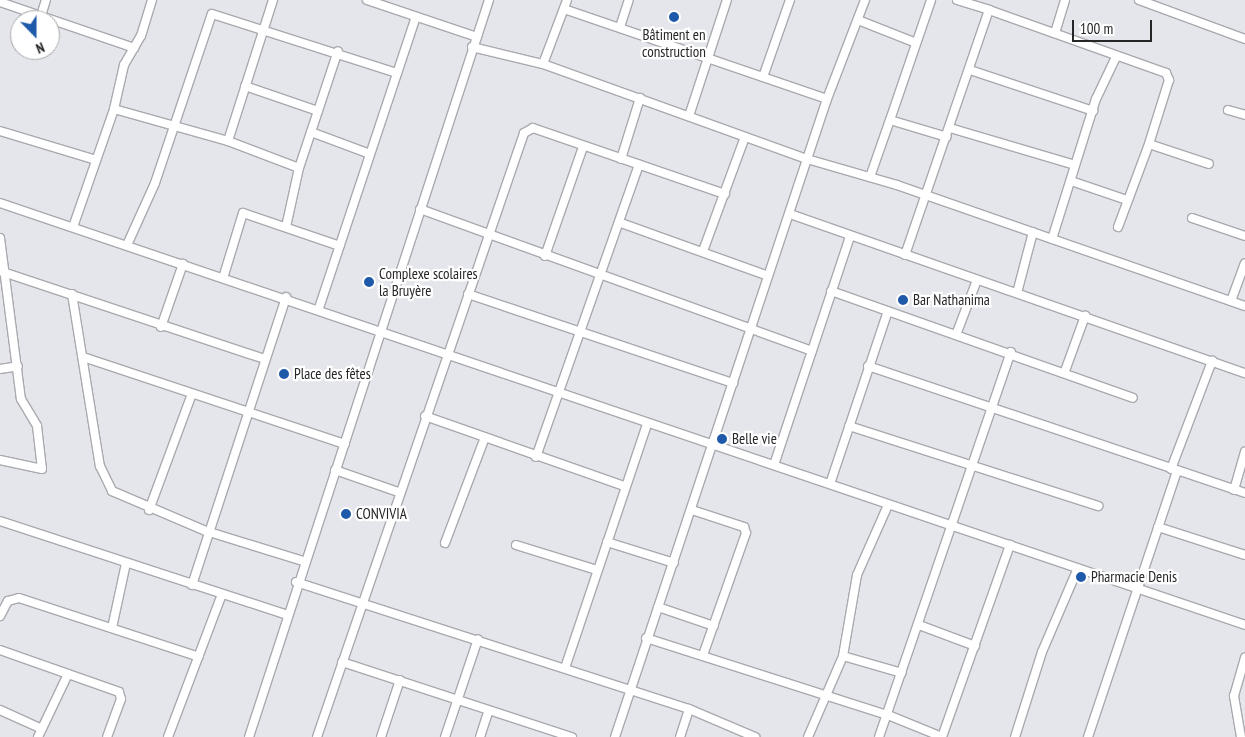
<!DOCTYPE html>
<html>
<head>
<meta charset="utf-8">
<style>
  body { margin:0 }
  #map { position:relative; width:1245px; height:737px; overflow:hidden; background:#e4e6eb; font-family:"PT Sans Narrow",sans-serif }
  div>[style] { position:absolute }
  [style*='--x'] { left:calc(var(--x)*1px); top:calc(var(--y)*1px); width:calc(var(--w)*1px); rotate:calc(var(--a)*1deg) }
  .roads { filter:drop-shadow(1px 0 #a8aaaf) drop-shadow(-1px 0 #a8aaaf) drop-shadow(0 1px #a8aaaf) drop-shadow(0 -1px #a8aaaf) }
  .minor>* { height:8px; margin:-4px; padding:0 4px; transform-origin:4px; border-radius:4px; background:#fff }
  .dots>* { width:14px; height:14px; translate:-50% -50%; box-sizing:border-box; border:2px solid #fff; border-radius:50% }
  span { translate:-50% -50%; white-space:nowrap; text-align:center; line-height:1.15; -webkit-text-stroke:4.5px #fff; paint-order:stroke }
  .poi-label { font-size:15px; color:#252628 }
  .left { translate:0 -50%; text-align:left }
  .north { position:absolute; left:10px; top:10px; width:50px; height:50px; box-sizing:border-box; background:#fff; border:1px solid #a8a8a9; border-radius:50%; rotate:158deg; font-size:14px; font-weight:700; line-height:20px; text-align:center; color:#252628 }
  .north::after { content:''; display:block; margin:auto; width:18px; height:22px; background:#1e59aa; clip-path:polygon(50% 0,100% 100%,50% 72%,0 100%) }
  .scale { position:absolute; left:1072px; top:20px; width:80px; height:22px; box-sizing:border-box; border:2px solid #252628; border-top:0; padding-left:6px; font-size:15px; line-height:18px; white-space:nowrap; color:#252628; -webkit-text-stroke:4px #fff; paint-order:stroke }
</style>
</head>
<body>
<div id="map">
  <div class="roads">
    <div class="minor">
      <div style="--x:367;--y:0;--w:116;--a:18.6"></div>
      <div style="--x:957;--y:0;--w:34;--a:17"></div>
      <div style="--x:1139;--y:0;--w:113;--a:20.2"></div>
      <div style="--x:0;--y:2;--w:142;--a:18.9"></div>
      <div style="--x:564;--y:9;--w:278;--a:18.9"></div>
      <div style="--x:41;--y:16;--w:17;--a:-73"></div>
      <div style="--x:858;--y:20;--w:62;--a:21.6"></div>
      <div style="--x:620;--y:27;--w:28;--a:-72"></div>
      <div style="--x:1055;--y:33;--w:34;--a:-73"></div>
      <div style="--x:472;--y:47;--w:73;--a:13.5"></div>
      <div style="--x:543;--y:64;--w:281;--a:19.8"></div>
      <div style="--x:807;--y:159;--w:94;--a:16.1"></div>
      <div style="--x:897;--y:185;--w:368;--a:19.2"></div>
      <div style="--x:543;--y:64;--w:68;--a:-69.4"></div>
      <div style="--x:970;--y:70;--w:130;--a:18.4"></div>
      <div style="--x:763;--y:77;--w:82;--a:-70.7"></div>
      <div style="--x:245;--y:86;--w:77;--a:18.9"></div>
      <div style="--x:114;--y:109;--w:118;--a:15.7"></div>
      <div style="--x:228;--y:141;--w:76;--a:20.8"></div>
      <div style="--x:1228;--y:110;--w:18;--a:16"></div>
      <div style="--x:689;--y:116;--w:122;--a:-71.9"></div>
      <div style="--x:890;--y:120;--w:127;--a:-71.1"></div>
      <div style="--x:950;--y:128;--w:130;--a:16.5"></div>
      <div style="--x:0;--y:131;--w:100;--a:16.8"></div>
      <div style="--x:311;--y:132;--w:63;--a:20.4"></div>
      <div style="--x:228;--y:141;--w:148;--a:-72.3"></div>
      <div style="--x:621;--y:159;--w:64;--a:-72.7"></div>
      <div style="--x:870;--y:177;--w:60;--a:-70.7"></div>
      <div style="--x:890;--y:120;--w:59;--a:16.6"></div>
      <div style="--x:1071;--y:181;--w:59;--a:18.7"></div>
      <div style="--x:0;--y:203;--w:1315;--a:18.72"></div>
      <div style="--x:420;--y:209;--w:417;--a:19.9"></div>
      <div style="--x:790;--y:214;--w:482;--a:19.3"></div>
      <div style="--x:1192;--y:218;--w:56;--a:18.8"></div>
      <div style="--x:621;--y:223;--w:156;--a:19.8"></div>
      <div style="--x:73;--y:227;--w:125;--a:-70.8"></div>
      <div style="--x:114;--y:109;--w:45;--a:-77.2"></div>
      <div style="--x:124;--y:65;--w:34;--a:-60"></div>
      <div style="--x:141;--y:36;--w:38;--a:-73"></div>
      <div style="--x:286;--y:227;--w:60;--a:-77.6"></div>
      <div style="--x:299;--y:168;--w:123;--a:-71.6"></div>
      <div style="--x:1118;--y:227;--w:89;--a:-69.5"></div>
      <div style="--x:1149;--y:144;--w:63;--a:18.4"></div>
      <div style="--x:0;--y:238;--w:162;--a:82.6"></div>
      <div style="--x:21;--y:399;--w:31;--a:59"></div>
      <div style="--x:37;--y:426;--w:43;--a:83.4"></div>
      <div style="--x:42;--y:469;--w:43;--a:-167.9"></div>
      <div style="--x:1052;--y:239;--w:147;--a:-72.6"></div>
      <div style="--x:1096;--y:99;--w:47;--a:-64.5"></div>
      <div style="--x:127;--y:245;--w:68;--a:-65.7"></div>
      <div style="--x:155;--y:183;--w:178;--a:-71.4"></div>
      <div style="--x:212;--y:14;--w:194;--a:17.7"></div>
      <div style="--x:703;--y:251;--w:121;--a:-69.8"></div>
      <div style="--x:905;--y:255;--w:259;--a:-71.1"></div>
      <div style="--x:989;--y:10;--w:188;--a:19.6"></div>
      <div style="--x:1166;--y:73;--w:8;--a:67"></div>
      <div style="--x:1169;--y:80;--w:67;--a:107.4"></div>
      <div style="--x:545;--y:256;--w:115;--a:-70.8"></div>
      <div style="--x:0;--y:271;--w:279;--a:18.4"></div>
      <div style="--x:224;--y:275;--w:65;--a:-73"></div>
      <div style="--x:243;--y:213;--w:102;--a:18.8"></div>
      <div style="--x:831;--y:291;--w:320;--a:19.5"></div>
      <div style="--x:1017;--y:293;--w:63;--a:-75.3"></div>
      <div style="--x:72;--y:294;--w:174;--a:80.8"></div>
      <div style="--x:100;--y:466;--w:28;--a:64"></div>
      <div style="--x:112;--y:491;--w:102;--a:23.1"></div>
      <div style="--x:206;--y:531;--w:102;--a:17.2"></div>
      <div style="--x:468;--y:294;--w:280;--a:18.6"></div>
      <div style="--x:1231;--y:301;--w:40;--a:-69.8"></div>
      <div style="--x:319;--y:308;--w:307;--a:-71.6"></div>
      <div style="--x:161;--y:327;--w:67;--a:-70.8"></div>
      <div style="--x:956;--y:335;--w:59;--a:-69.1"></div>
      <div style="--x:83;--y:357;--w:276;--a:18.4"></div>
      <div style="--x:868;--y:366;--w:398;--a:18.6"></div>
      <div style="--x:0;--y:369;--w:18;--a:-9"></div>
      <div style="--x:1065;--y:371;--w:59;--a:-70"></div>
      <div style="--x:425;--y:416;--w:211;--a:19.4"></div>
      <div style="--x:849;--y:426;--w:262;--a:17.8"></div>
      <div style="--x:536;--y:457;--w:310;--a:-70.6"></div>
      <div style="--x:774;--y:465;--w:240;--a:-71.6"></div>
      <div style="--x:1171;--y:469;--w:116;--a:-69.2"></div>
      <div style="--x:335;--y:470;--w:67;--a:19.2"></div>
      <div style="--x:830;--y:484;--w:182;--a:-71.5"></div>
      <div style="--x:1234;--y:490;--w:40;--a:-74"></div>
      <div style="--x:149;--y:510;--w:124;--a:-69.7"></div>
      <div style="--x:692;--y:510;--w:55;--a:18.1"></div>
      <div style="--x:744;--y:527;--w:6;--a:72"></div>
      <div style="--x:746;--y:533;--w:129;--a:109.4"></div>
      <div style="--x:0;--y:521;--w:303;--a:18.1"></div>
      <div style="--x:1158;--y:527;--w:91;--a:17.8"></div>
      <div style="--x:607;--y:542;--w:70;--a:17.4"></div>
      <div style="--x:445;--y:543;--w:113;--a:-69.3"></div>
      <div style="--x:516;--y:545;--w:85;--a:17.2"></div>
      <div style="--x:296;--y:582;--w:413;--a:17.9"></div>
      <div style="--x:689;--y:709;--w:72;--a:23"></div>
      <div style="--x:192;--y:585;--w:303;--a:-71.9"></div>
      <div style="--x:658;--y:607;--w:59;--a:18.7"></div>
      <div style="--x:0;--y:616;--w:17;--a:-62"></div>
      <div style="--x:8;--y:601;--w:11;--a:-15"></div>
      <div style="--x:19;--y:598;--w:189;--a:18.1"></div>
      <div style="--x:919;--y:625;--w:60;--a:20.6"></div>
      <div style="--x:112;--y:628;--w:66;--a:-77.8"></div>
      <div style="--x:646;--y:638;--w:254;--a:17.7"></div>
      <div style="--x:888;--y:715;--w:58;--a:22.2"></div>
      <div style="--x:0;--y:650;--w:126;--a:19.4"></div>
      <div style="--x:119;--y:692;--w:7;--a:74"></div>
      <div style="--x:121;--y:699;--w:40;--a:110.2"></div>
      <div style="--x:843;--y:656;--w:61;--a:16.1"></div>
      <div style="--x:342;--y:662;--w:242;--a:18.1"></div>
      <div style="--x:565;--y:668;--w:257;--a:-71.4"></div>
      <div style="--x:0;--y:710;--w:44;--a:24.2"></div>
      <div style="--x:38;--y:737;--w:70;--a:-64.5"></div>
      <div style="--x:168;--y:737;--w:150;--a:-69.3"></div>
      <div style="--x:249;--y:737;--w:775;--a:-71.96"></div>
      <div style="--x:317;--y:737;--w:638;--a:-71.08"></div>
      <div style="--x:524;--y:133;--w:10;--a:-29"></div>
      <div style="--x:533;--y:128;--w:203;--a:19"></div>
      <div style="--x:381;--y:737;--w:60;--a:-71.6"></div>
      <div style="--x:445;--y:737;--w:103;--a:-71.4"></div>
      <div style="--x:480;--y:737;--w:25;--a:-72"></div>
      <div style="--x:615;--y:737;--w:672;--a:-71.62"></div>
      <div style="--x:827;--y:99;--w:106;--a:-69"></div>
      <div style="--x:680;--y:737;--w:29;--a:-72"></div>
      <div style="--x:808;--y:737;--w:88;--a:-66.6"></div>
      <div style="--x:843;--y:656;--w:82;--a:-80.2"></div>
      <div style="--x:857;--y:575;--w:77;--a:-66.1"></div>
      <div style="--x:879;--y:737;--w:407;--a:-71.1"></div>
      <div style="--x:942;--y:737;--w:204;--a:-70.5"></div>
      <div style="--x:1015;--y:737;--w:89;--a:-72.4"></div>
      <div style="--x:1042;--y:652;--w:91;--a:-66.8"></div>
      <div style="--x:1088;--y:737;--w:280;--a:-71.5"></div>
      <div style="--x:1241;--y:737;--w:42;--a:-99.7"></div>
      <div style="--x:1234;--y:696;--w:40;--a:-74"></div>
    </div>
  </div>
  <div class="dots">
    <div style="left:674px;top:17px;background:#1e59aa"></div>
    <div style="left:369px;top:282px;background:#1e59aa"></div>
    <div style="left:903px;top:300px;background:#1e59aa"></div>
    <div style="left:284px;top:374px;background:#1e59aa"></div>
    <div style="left:722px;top:439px;background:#1e59aa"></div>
    <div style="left:346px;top:514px;background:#1e59aa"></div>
    <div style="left:1081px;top:577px;background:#1e59aa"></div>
  </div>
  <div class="poi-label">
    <span style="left:674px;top:43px">Bâtiment en<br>construction</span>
    <span class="left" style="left:379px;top:282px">Complexe scolaires<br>la Bruyère</span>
    <span class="left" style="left:913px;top:300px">Bar Nathanima</span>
    <span class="left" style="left:294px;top:374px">Place des fêtes</span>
    <span class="left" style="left:732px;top:439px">Belle vie</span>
    <span class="left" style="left:356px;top:514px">CONVIVIA</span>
    <span class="left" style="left:1091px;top:577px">Pharmacie Denis</span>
  </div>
  <div class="north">N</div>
  <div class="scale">100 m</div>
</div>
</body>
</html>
